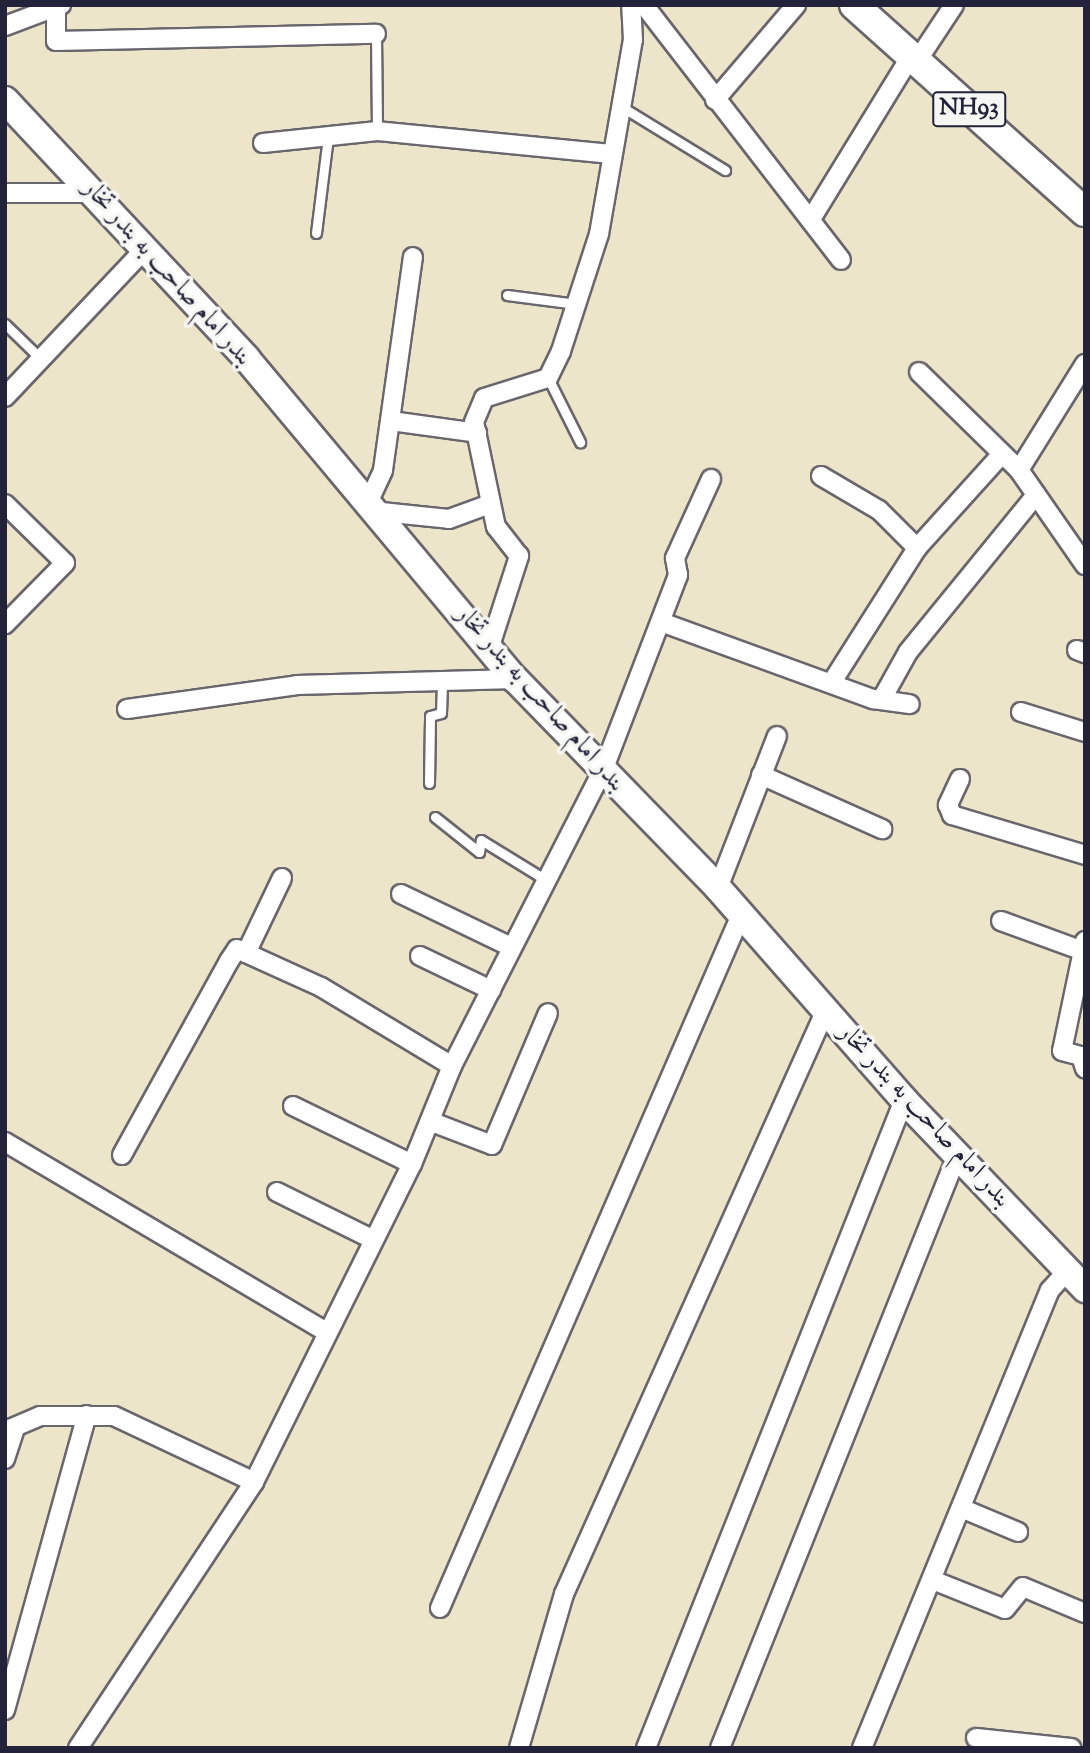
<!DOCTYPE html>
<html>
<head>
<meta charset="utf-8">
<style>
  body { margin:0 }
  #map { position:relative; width:1090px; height:1753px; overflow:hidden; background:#ede5c9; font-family:"Sorts Mill Goudy",Amiri,serif }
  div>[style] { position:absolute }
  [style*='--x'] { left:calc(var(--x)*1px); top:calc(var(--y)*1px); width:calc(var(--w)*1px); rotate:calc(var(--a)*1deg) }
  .roads { filter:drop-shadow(2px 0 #69666d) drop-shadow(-2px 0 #69666d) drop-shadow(0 2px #69666d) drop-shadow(0 -2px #69666d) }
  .service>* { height:9px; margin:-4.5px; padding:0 4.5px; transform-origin:4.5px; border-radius:4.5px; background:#fff }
  .minor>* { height:18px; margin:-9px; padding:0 9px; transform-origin:9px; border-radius:9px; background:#fff }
  .secondary>* { height:26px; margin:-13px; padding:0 13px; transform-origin:13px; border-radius:13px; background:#fff }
  .primary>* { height:28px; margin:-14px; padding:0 14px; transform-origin:14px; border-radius:14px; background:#fff }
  span { translate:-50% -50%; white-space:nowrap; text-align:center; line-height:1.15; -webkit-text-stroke:7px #f6f6f2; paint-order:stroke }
  .shield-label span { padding:2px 5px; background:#f6f6f2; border:2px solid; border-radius:5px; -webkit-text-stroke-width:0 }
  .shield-label { font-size:24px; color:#22223b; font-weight:700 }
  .street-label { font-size:26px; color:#22223b }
  .frame { position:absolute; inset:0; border:7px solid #22223b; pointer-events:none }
</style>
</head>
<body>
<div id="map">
  <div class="roads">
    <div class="service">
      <div style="--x:376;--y:34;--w:97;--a:89.4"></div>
      <div style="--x:622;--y:107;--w:121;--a:31.5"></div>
      <div style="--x:316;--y:233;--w:97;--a:-82.9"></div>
      <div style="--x:507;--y:295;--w:70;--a:7.4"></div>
      <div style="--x:5;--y:324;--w:50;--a:44.2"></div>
      <div style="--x:548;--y:378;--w:72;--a:63.4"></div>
      <div style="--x:429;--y:783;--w:67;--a:-89.1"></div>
      <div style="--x:430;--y:716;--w:11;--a:-15"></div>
      <div style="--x:441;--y:713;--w:33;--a:-88"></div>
      <div style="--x:435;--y:817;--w:56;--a:38.5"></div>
      <div style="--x:479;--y:852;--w:12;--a:-81"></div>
      <div style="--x:481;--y:840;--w:76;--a:31.6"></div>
    </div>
    <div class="minor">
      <div style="--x:644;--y:5;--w:322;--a:52.3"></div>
      <div style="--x:56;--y:11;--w:30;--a:90"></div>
      <div style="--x:56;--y:41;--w:320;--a:-1.3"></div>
      <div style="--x:5;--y:26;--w:60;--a:-20.6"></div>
      <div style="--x:917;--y:61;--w:67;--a:-56.5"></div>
      <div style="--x:715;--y:100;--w:125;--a:-49.5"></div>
      <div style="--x:263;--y:143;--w:115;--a:-6"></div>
      <div style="--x:377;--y:131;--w:234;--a:5.6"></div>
      <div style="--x:5;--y:193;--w:90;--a:0"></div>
      <div style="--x:811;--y:219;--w:191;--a:-58.5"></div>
      <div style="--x:919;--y:372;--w:140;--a:44.4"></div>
      <div style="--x:1019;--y:470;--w:116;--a:55.2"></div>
      <div style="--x:5;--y:397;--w:204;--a:-46.6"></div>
      <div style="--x:391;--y:421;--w:87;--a:7.9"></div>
      <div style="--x:1019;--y:470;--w:125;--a:-58.1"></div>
      <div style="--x:821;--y:476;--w:67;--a:30.4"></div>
      <div style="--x:879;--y:510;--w:54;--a:45"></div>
      <div style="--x:5;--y:504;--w:84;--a:44.5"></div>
      <div style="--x:65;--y:563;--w:86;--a:134.5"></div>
      <div style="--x:367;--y:505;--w:38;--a:-65"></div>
      <div style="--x:383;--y:470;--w:215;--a:-82"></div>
      <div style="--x:372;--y:511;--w:77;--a:5.9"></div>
      <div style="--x:449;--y:519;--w:44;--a:-20.1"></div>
      <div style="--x:661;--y:622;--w:226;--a:20"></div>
      <div style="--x:873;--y:699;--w:37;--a:8"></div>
      <div style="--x:490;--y:646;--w:95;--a:-72.1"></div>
      <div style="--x:519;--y:556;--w:37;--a:-128"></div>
      <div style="--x:496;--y:527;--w:107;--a:-101.8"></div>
      <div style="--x:474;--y:422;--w:26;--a:-67"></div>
      <div style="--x:484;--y:398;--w:67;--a:-17.4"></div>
      <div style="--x:548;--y:378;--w:30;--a:-64"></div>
      <div style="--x:561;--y:351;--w:123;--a:-72"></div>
      <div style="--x:599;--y:234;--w:197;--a:-80.1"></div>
      <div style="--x:633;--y:40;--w:35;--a:-93"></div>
      <div style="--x:1077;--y:650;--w:9;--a:21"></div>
      <div style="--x:832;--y:682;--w:159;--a:-57.6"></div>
      <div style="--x:917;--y:548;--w:127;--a:-47.9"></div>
      <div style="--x:883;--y:697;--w:51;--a:-60.9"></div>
      <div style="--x:908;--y:652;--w:203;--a:-50.8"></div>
      <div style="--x:127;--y:709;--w:172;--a:-8"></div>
      <div style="--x:297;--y:685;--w:218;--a:-1.6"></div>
      <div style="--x:1021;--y:712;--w:67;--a:17.4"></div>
      <div style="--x:761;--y:775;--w:133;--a:24.1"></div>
      <div style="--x:960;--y:779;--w:29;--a:115"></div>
      <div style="--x:948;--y:805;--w:11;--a:68"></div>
      <div style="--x:952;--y:815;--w:139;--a:16.7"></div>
      <div style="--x:282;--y:878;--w:83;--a:115.6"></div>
      <div style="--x:246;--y:953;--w:82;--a:24.4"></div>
      <div style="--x:321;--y:987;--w:153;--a:31.1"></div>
      <div style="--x:718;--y:888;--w:163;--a:-68.8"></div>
      <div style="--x:401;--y:894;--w:122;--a:25.7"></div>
      <div style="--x:1001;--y:921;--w:87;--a:20.1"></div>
      <div style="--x:1085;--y:941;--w:112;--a:101.8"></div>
      <div style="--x:1062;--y:1051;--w:20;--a:15"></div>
      <div style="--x:1081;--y:1056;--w:13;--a:72"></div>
      <div style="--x:420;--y:956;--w:79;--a:25.6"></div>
      <div style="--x:293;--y:1106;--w:132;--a:26"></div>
      <div style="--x:432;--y:1122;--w:64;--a:21"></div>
      <div style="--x:492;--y:1145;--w:143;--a:-67"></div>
      <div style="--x:5;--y:1142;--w:372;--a:30.6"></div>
      <div style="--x:122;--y:1155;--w:222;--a:-61.1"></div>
      <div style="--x:229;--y:961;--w:14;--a:-56"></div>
      <div style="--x:237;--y:949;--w:10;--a:24"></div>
      <div style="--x:277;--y:1192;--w:106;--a:26.3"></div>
      <div style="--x:5;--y:1431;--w:38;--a:-23"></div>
      <div style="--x:40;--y:1416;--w:74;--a:0"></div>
      <div style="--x:114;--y:1416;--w:155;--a:25.2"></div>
      <div style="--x:5;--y:1459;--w:33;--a:-72"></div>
      <div style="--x:961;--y:1508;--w:62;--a:22.8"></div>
      <div style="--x:935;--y:1581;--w:75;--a:21.8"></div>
      <div style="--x:1005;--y:1609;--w:28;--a:-51"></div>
      <div style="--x:1023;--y:1587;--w:67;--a:22.8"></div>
      <div style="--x:440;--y:1608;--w:753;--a:-66.53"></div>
      <div style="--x:5;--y:1710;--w:306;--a:-74.5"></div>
      <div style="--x:976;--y:1738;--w:96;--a:6"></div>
      <div style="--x:78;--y:1748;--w:319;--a:-56.5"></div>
      <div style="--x:254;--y:1482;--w:355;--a:-63.6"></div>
      <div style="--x:412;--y:1164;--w:106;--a:-67.8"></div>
      <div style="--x:452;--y:1066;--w:335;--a:-63"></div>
      <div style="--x:604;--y:768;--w:207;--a:-69"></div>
      <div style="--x:678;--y:575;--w:17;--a:-100"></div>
      <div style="--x:675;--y:558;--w:87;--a:-65.5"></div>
      <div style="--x:519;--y:1748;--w:160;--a:-73.7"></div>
      <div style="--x:564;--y:1594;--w:638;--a:-65.85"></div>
      <div style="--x:646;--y:1748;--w:697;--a:-68.29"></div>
      <div style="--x:720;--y:1748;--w:641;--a:-68.2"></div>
      <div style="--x:862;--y:1748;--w:495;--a:-67.7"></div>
      <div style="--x:1050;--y:1290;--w:28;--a:-48"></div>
    </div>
    <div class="secondary">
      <div style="--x:5;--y:100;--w:354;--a:46.9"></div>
      <div style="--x:247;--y:359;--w:417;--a:50.1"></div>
      <div style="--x:515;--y:679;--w:291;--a:45.8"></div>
      <div style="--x:718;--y:888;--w:282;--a:48.7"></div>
      <div style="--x:904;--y:1100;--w:262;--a:46.2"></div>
    </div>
    <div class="primary">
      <div style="--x:854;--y:5;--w:310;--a:41.9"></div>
    </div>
  </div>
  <div class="shield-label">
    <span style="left:969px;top:109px">NH93</span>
  </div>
  <div class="street-label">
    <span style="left:167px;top:273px;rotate:48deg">بندر امام صاحب به بندر تخار</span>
    <span style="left:540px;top:699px;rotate:48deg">بندر امام صاحب به بندر تخار</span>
    <span style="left:924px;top:1116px;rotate:47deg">بندر امام صاحب به بندر تخار</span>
  </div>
  <div class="frame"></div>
</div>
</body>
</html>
